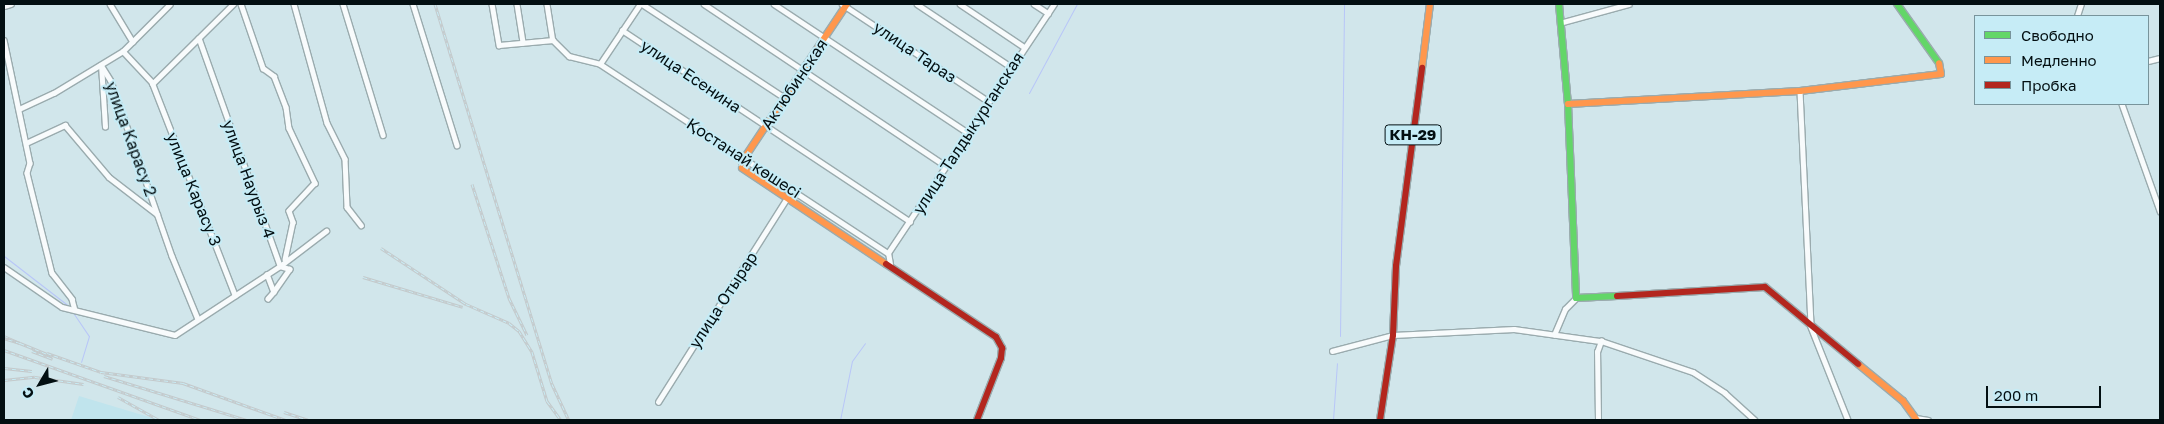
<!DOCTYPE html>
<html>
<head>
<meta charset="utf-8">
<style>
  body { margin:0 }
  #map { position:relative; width:2164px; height:424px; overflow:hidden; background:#d1e6eb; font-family:"Golos Text",sans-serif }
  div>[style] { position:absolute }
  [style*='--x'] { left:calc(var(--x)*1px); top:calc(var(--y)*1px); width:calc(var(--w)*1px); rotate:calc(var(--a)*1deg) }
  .built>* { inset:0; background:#c0e4ed }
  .stream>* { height:1px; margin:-0.5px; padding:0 0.5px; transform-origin:0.5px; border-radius:0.5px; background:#b8c6f8 }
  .roads { filter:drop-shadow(1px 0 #9aabae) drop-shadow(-1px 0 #9aabae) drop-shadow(0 1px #9aabae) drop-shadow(0 -1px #9aabae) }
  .street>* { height:4.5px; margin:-2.25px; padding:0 2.25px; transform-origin:2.25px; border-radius:2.25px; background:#f8fbfc }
  .fast>* { height:6px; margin:-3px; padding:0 3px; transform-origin:3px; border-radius:3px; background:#63d668 }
  .slow>* { height:6px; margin:-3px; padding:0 3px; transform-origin:3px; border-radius:3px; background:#ff974d }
  .jam>* { height:6px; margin:-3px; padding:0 3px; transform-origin:3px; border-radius:3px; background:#b3261e }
  .rail>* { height:3px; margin-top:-1.5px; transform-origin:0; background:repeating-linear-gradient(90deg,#c6ecf6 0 4px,#c3c9cb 0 8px); box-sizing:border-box; border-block:1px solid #c3c9cb }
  span { translate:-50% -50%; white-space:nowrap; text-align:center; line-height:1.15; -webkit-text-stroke:4px #c6ecf6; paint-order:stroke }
  .shield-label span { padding:1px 4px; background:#c6ecf6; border:1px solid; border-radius:4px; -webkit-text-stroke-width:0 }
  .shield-label { font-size:15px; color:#030f12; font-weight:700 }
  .street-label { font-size:16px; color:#030f12 }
  .frame { position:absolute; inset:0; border:5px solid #030f12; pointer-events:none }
  .legend { position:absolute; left:1974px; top:15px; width:175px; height:90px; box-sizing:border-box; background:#c6ecf6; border:1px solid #78949b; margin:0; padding:6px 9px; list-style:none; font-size:15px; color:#030f12 }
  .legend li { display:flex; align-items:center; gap:10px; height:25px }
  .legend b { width:25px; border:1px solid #78949b }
  .north { position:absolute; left:15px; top:359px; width:50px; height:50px; -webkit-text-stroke:4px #c6ecf6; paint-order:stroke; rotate:233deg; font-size:14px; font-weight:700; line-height:20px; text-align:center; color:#030f12 }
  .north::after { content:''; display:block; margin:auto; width:18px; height:22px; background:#030f12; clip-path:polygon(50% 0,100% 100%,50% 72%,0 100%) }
  .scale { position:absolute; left:1986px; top:386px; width:115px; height:22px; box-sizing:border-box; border:2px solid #030f12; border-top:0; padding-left:6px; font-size:15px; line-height:18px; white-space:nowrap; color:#030f12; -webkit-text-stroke:4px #c6ecf6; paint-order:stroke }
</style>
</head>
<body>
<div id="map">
  <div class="built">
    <div style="clip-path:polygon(79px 396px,139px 414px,161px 420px,71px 420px)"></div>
  </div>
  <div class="stream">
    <div style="--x:1029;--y:93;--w:101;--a:-61.7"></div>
    <div style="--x:4;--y:256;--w:83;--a:37.7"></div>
    <div style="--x:72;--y:311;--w:30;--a:56"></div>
    <div style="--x:89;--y:336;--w:27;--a:107"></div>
    <div style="--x:1340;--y:336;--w:332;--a:-89.3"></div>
    <div style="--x:840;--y:420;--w:60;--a:-78.5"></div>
    <div style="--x:852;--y:361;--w:22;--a:-54"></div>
    <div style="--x:1333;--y:420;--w:57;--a:-86"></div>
  </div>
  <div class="roads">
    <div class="street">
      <div style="--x:110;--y:4;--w:44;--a:58.8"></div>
      <div style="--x:241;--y:4;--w:68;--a:71"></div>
      <div style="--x:263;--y:68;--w:14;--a:36"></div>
      <div style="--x:274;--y:76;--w:33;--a:69"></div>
      <div style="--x:286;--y:107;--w:21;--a:82"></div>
      <div style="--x:289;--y:128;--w:61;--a:64.7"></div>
      <div style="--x:315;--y:183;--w:38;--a:133"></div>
      <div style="--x:289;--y:211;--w:12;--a:70"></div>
      <div style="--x:293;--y:222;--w:38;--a:102"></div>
      <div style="--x:294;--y:4;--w:123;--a:74.5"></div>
      <div style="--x:327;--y:123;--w:40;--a:63.4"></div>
      <div style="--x:345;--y:159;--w:48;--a:87.6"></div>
      <div style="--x:347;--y:207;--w:23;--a:52"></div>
      <div style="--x:343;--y:4;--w:137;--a:73"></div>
      <div style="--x:413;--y:4;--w:148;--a:72.7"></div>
      <div style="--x:492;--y:4;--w:42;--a:80.3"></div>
      <div style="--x:499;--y:45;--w:54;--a:-5.3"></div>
      <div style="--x:517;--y:4;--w:39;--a:81"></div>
      <div style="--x:547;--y:4;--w:36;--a:81"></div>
      <div style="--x:553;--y:40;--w:23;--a:45"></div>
      <div style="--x:569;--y:56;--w:32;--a:14"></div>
      <div style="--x:600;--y:64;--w:344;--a:33.3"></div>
      <div style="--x:642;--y:4;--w:171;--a:33.3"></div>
      <div style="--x:704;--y:4;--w:291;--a:33.8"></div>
      <div style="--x:774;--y:4;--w:233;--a:33.6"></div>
      <div style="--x:842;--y:4;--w:175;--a:33.6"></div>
      <div style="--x:917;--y:4;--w:113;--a:33.8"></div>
      <div style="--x:960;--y:4;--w:77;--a:33.9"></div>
      <div style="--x:1034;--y:4;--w:17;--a:33"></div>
      <div style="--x:4;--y:6;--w:7;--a:-16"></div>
      <div style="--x:2077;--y:16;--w:13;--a:-72"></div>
      <div style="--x:1563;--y:22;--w:68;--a:-15.3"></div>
      <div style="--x:622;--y:30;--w:346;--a:33.6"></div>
      <div style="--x:199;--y:38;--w:242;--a:70.4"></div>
      <div style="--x:280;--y:266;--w:58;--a:-37.3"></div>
      <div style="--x:4;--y:40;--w:126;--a:78.1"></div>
      <div style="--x:30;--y:163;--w:10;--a:107"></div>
      <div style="--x:27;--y:173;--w:103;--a:76"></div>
      <div style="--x:52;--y:273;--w:33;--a:52"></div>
      <div style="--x:72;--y:299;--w:11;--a:75"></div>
      <div style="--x:123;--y:51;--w:42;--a:46.9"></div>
      <div style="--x:152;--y:82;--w:229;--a:68.7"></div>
      <div style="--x:2148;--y:61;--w:12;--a:-14"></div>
      <div style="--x:600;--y:64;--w:72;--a:-56.3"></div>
      <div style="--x:152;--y:84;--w:114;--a:-44.6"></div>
      <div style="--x:1800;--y:91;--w:236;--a:87.3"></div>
      <div style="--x:1811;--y:327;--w:100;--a:68.3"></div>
      <div style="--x:2122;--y:104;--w:114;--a:70.4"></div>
      <div style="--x:19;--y:109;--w:38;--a:-25"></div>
      <div style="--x:54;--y:93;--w:81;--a:-31.3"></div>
      <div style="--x:123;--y:51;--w:66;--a:-45"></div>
      <div style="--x:105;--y:127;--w:62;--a:-93.7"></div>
      <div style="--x:101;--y:65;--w:19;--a:58"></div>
      <div style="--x:111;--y:81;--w:185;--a:70.8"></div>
      <div style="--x:172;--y:256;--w:68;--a:67.6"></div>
      <div style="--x:26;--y:143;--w:43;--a:-24.8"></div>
      <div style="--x:65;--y:125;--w:68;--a:49.8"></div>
      <div style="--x:109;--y:177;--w:61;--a:37.6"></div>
      <div style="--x:890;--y:264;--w:11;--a:-100"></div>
      <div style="--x:888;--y:253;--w:299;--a:-56.3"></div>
      <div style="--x:4;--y:267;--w:70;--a:34.6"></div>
      <div style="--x:62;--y:307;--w:116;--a:13.9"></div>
      <div style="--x:175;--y:335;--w:126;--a:-33.3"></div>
      <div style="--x:280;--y:266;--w:10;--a:17"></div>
      <div style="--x:290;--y:269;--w:28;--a:125"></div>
      <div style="--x:267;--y:274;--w:19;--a:69"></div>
      <div style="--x:274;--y:292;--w:9;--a:131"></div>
      <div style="--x:1554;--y:335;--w:28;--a:-67"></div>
      <div style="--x:1565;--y:309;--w:16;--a:-45"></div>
      <div style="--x:1332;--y:351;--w:63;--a:-14.7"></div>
      <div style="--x:1393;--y:335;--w:121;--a:-2.8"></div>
      <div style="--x:1514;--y:329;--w:88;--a:7.9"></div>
      <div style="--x:1601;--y:341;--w:97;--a:18.6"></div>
      <div style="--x:1693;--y:372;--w:38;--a:33"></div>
      <div style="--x:1725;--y:393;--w:40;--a:42"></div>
      <div style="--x:658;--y:402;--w:241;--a:-57.7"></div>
      <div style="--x:1916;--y:418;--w:12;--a:9"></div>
      <div style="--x:1598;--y:420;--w:68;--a:-90.8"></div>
      <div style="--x:1597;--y:352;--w:12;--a:-70"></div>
    </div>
    <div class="fast">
      <div style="--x:1559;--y:4;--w:100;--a:84.9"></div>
      <div style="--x:1568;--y:104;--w:194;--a:87.6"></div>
      <div style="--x:1576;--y:298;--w:41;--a:-2.8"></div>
      <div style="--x:1897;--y:4;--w:72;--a:54.6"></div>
    </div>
    <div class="slow">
      <div style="--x:847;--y:4;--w:184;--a:123.7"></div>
      <div style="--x:745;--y:157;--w:11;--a:105"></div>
      <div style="--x:742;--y:168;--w:173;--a:33.7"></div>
      <div style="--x:1422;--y:68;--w:64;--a:-82.9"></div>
      <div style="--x:1568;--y:104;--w:232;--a:-3.2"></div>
      <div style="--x:1800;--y:91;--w:142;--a:-6.9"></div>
      <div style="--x:1941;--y:74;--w:11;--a:-100"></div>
      <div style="--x:1858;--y:364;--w:58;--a:39.4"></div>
      <div style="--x:1903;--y:401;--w:24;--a:54"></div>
    </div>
    <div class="jam">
      <div style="--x:886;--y:264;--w:132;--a:33.6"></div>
      <div style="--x:996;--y:337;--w:13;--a:61"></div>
      <div style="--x:1002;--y:348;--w:10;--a:96"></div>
      <div style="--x:1001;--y:358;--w:66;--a:111.2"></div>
      <div style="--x:1617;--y:296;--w:148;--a:-3.5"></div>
      <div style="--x:1765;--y:287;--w:121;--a:39.6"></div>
      <div style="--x:1380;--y:420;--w:86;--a:-81.3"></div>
      <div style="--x:1393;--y:335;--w:69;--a:-87.5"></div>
      <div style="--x:1396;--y:266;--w:200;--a:-82.5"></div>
    </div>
  </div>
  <div class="rail">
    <div style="--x:435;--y:4;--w:398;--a:72.9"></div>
    <div style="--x:552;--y:384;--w:40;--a:65"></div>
    <div style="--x:472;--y:184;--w:120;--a:72"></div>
    <div style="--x:509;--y:298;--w:41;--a:64.1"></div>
    <div style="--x:381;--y:248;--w:102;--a:33.4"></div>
    <div style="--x:466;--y:304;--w:47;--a:23.8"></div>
    <div style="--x:509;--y:323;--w:13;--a:39"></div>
    <div style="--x:519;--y:331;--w:25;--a:58"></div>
    <div style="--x:532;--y:352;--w:51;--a:73"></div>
    <div style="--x:547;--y:401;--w:24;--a:54"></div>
    <div style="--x:363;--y:277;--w:104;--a:16.7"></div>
    <div style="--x:4;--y:336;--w:17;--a:24"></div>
    <div style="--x:20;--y:343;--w:17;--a:-163"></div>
    <div style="--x:20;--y:343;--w:35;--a:22"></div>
    <div style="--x:4;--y:350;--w:209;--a:19.6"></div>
    <div style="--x:32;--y:351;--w:22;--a:21"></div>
    <div style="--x:47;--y:353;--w:57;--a:19.4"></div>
    <div style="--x:101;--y:372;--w:83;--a:7.6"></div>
    <div style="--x:183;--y:383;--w:109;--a:19.8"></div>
    <div style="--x:4;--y:368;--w:28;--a:6"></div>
    <div style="--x:104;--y:376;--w:150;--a:17.1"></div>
    <div style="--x:4;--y:380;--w:31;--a:-6"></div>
    <div style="--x:35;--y:377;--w:49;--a:8.1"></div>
    <div style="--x:118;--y:397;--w:47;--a:29.3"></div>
    <div style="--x:284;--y:412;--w:25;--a:18"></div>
  </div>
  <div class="shield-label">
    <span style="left:1413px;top:135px">КН-29</span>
  </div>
  <div class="street-label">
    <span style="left:915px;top:52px;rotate:34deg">улица Тараз</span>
    <span style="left:691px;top:76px;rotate:34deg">улица Есенина</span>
    <span style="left:794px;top:84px;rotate:-56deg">Актюбинская</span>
    <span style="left:968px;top:133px;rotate:-57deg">улица Талдыкурганская</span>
    <span style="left:131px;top:139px;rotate:70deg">улица Карасу 2</span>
    <span style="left:744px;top:158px;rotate:33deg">Қостанай көшесі</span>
    <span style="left:249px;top:179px;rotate:70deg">улица Наурыз 4</span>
    <span style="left:194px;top:189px;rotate:68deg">улица Карасу 3</span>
    <span style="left:723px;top:300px;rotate:-57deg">улица Отырар</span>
  </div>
  <div class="frame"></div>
  <ul class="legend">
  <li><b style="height:6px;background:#63d668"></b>Свободно</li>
  <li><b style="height:6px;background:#ff974d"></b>Медленно</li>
  <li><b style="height:6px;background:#b3261e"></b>Пробка</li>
  </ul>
  <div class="north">С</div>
  <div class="scale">200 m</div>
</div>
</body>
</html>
